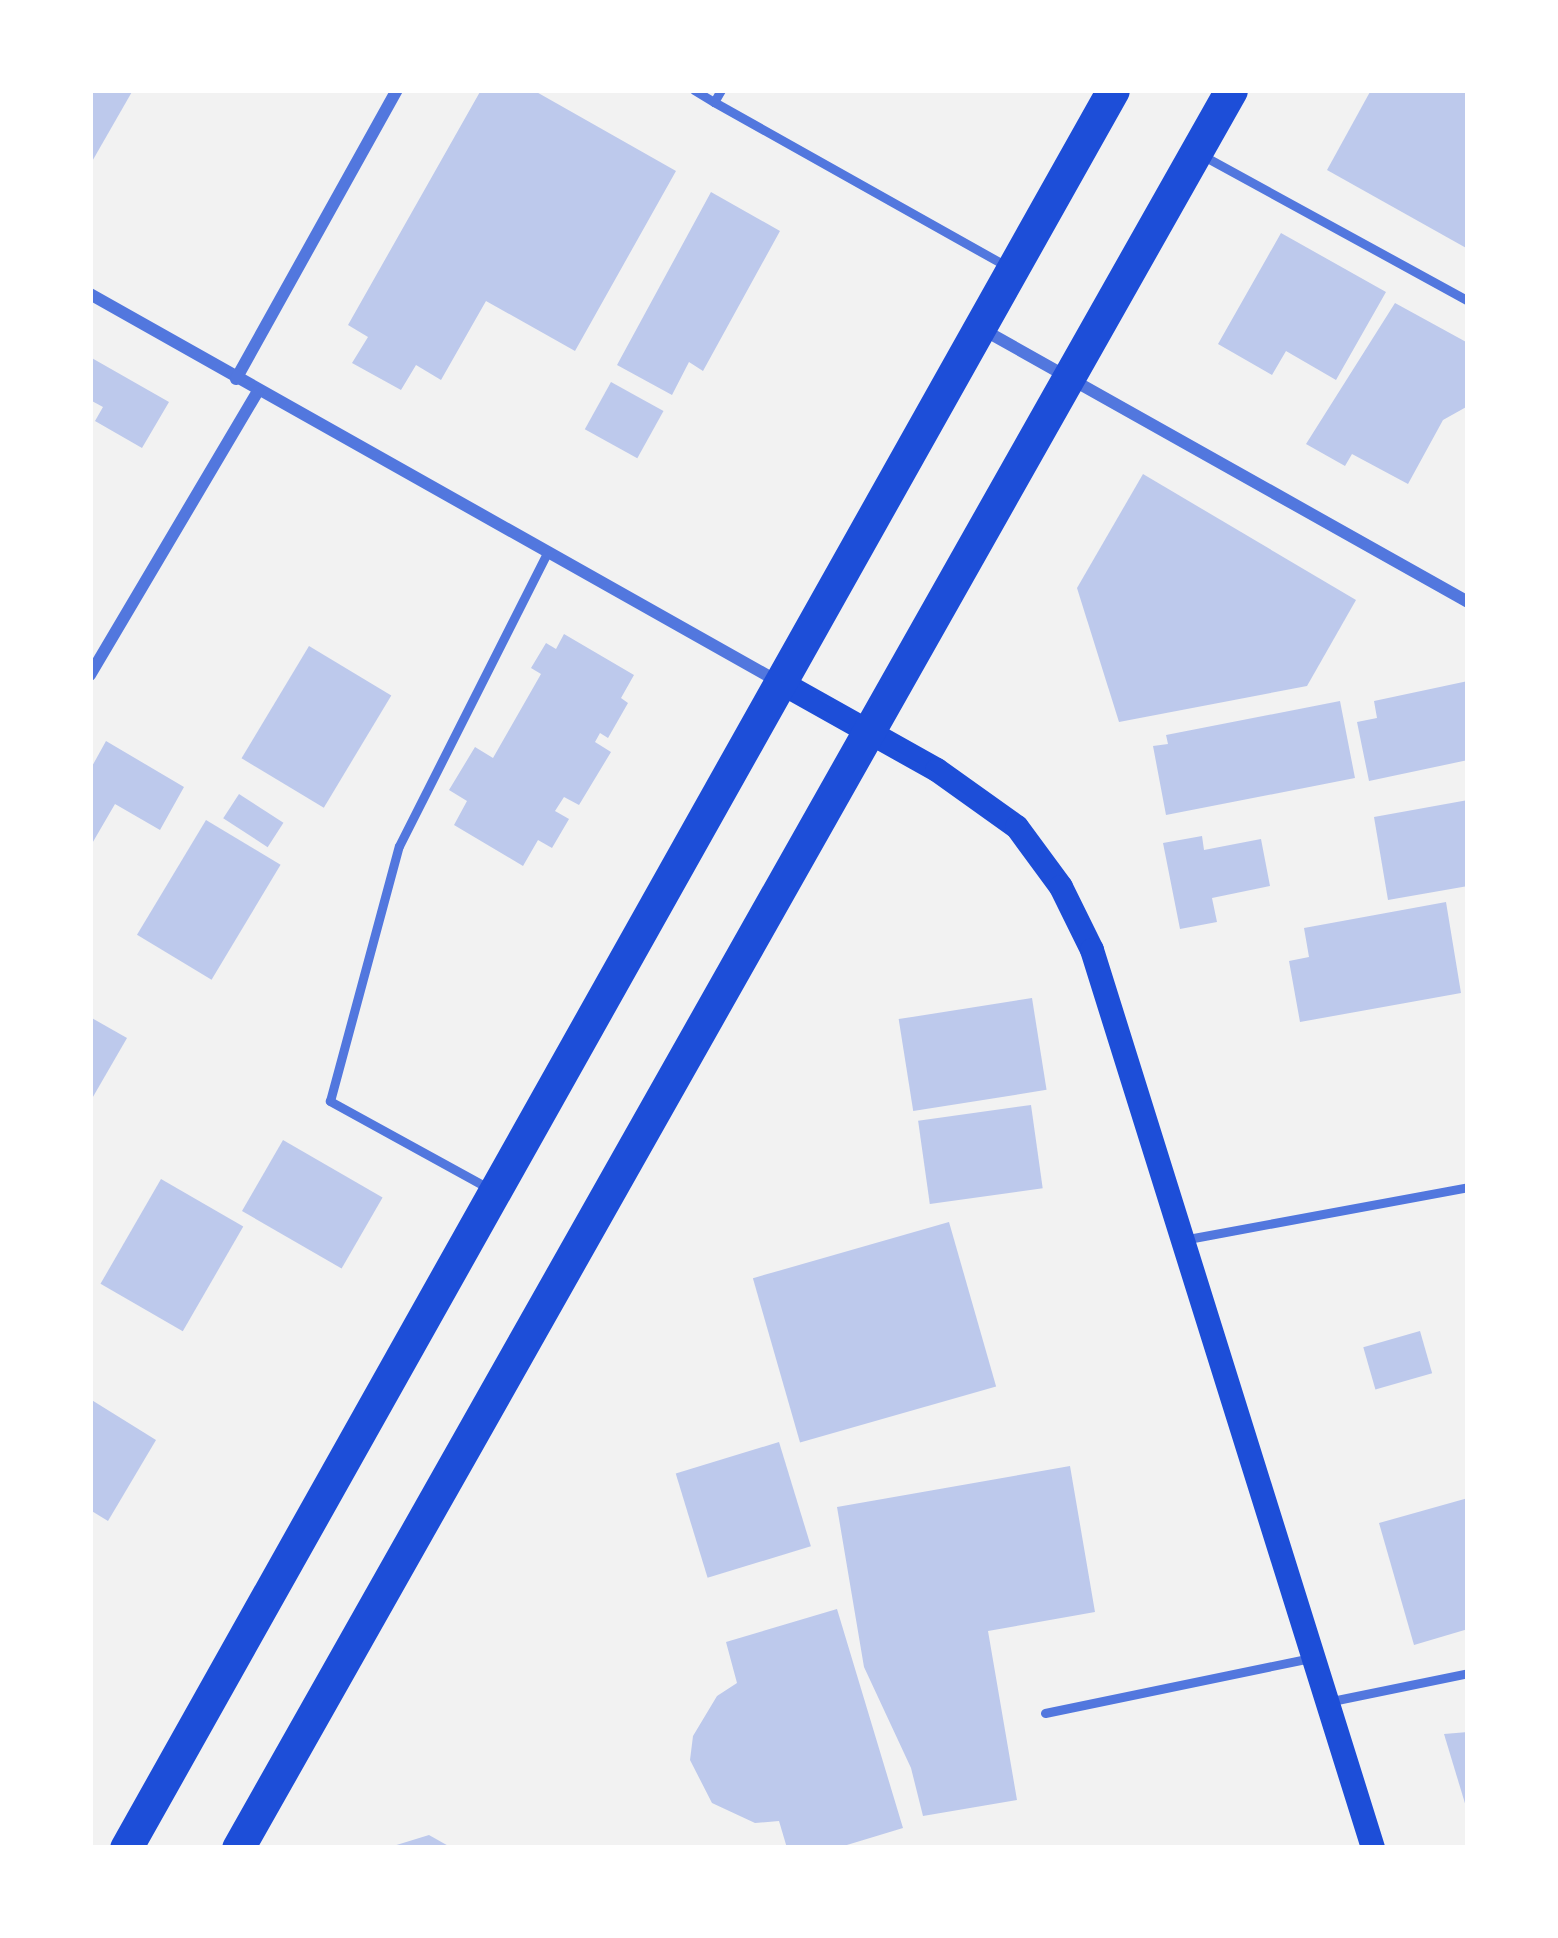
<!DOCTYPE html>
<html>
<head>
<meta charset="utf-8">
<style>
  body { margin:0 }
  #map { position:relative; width:1558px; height:1938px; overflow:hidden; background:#f2f2f2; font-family:Mulish,sans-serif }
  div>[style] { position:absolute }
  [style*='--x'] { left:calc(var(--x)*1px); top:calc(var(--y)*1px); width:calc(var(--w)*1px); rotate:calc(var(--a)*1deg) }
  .building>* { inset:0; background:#bdc9ec; transform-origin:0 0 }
  .service>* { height:9px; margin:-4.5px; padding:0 4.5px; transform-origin:4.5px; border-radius:4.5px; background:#5277de }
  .minor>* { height:12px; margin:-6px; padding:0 6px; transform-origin:6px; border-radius:6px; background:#5277de }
  .secondary>* { height:24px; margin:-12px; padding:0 12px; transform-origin:12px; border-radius:12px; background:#1d4ed8 }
  .trunk>* { height:33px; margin:-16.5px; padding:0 16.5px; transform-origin:16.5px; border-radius:16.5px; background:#1d4ed8 }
  span { translate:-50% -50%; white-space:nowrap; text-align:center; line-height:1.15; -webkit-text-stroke:12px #fff; paint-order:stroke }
  .frame { position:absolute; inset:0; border:93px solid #fff; pointer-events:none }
</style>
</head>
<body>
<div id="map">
  <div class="building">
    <div style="clip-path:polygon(90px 90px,133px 90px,90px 165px)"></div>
    <div style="clip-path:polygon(481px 90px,533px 90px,676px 171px,575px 351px,486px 301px,441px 380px,416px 365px,401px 390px,352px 363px,368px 337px,348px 325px)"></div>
    <div style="clip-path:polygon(1371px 90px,1468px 90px,1468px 249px,1327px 170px)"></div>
    <div style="clip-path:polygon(711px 192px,780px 231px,703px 371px,689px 362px,672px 395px,617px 365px)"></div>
    <div style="clip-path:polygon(1281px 233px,1386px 292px,1336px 380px,1286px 351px,1272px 375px,1218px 344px)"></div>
    <div style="clip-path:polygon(1395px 303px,1468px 343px,1468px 406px,1443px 420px,1408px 484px,1352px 454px,1345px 466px,1306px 444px)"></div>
    <div style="clip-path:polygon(90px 357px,169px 402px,142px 448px,95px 421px,103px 407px,90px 400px)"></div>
    <div style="left:611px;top:382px;width:60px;height:54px;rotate:29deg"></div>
    <div style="clip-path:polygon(1143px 474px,1356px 600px,1307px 686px,1119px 722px,1077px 588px)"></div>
    <div style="clip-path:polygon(564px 634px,634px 675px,621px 698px,628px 703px,608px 738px,600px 733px,595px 742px,611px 752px,579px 805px,564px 797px,555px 811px,569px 819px,552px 848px,538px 840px,523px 866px,454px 825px,467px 801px,449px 790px,475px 747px,493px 758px,541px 674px,531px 668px,546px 643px,556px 649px)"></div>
    <div style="left:309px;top:646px;width:96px;height:131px;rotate:31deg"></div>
    <div style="clip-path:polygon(1468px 681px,1468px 760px,1369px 781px,1357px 722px,1377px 718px,1374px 701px)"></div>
    <div style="clip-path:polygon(1340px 701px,1355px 778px,1166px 815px,1153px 746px,1168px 744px,1166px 735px)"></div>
    <div style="clip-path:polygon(106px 741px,184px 787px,160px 830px,115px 804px,90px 847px,90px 770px)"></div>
    <div style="left:239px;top:794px;width:53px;height:29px;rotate:33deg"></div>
    <div style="clip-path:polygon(1468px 800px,1468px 886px,1388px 900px,1374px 817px)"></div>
    <div style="left:206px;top:820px;width:87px;height:134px;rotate:31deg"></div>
    <div style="clip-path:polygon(1202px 836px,1204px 850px,1261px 839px,1270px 886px,1212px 898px,1217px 922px,1180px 929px,1163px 843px)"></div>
    <div style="clip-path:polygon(1446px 902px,1461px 993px,1300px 1022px,1289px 961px,1309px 957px,1304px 928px)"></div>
    <div style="left:1032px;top:998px;width:93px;height:135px;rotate:81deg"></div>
    <div style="clip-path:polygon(90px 1017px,127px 1038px,90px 1102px)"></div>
    <div style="left:1031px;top:1105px;width:84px;height:114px;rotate:82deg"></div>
    <div style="left:283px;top:1140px;width:115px;height:82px;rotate:30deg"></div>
    <div style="left:161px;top:1179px;width:95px;height:121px;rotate:30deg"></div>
    <div style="left:949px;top:1222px;width:171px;height:204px;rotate:74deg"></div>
    <div style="left:1420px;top:1331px;width:44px;height:59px;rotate:74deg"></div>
    <div style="clip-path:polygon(90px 1399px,156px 1440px,108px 1521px,90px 1510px)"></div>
    <div style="left:779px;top:1442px;width:109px;height:108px;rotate:73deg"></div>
    <div style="clip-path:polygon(1070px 1466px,1095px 1612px,988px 1631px,1017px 1800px,923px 1816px,911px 1768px,864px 1667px,837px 1507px)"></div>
    <div style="clip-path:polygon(1468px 1498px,1468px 1629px,1414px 1645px,1379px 1523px)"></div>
    <div style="clip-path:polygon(837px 1609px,903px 1828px,837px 1848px,787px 1848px,779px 1821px,755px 1823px,712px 1803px,690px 1760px,693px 1736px,717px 1696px,737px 1683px,726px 1642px)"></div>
    <div style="clip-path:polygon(1468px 1732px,1468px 1810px,1467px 1810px,1444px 1734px)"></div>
    <div style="clip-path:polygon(429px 1835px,452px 1848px,390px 1848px,390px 1847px)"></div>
  </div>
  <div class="service">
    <div style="--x:694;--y:90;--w:23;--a:31"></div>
    <div style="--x:721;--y:90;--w:14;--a:120"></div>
    <div style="--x:714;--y:102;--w:335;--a:29.3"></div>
    <div style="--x:1200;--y:154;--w:306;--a:28.7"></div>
    <div style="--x:490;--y:1189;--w:183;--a:-151.2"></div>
    <div style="--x:330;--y:1101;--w:264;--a:-74.9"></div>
    <div style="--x:399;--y:846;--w:328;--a:-63.2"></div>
    <div style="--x:1188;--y:1239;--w:285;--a:-10.5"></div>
    <div style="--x:1332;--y:1701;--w:139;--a:-11.6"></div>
    <div style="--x:1045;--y:1713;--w:271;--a:-11.7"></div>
  </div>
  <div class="minor">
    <div style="--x:90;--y:294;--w:791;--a:29.39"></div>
    <div style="--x:982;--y:329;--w:557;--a:29.32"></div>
    <div style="--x:236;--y:379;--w:331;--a:-60.9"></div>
    <div style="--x:90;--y:675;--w:330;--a:-59.4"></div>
  </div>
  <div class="secondary">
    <div style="--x:780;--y:682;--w:180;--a:29.3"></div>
    <div style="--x:937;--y:770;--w:98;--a:35.5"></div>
    <div style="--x:1017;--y:827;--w:74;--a:53.7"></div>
    <div style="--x:1061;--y:887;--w:70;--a:63.8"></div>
    <div style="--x:1092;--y:950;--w:941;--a:72.62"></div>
  </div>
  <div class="trunk">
    <div style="--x:126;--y:1848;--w:2016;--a:-60.69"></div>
    <div style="--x:238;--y:1848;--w:2019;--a:-60.54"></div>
  </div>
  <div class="frame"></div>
</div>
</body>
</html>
